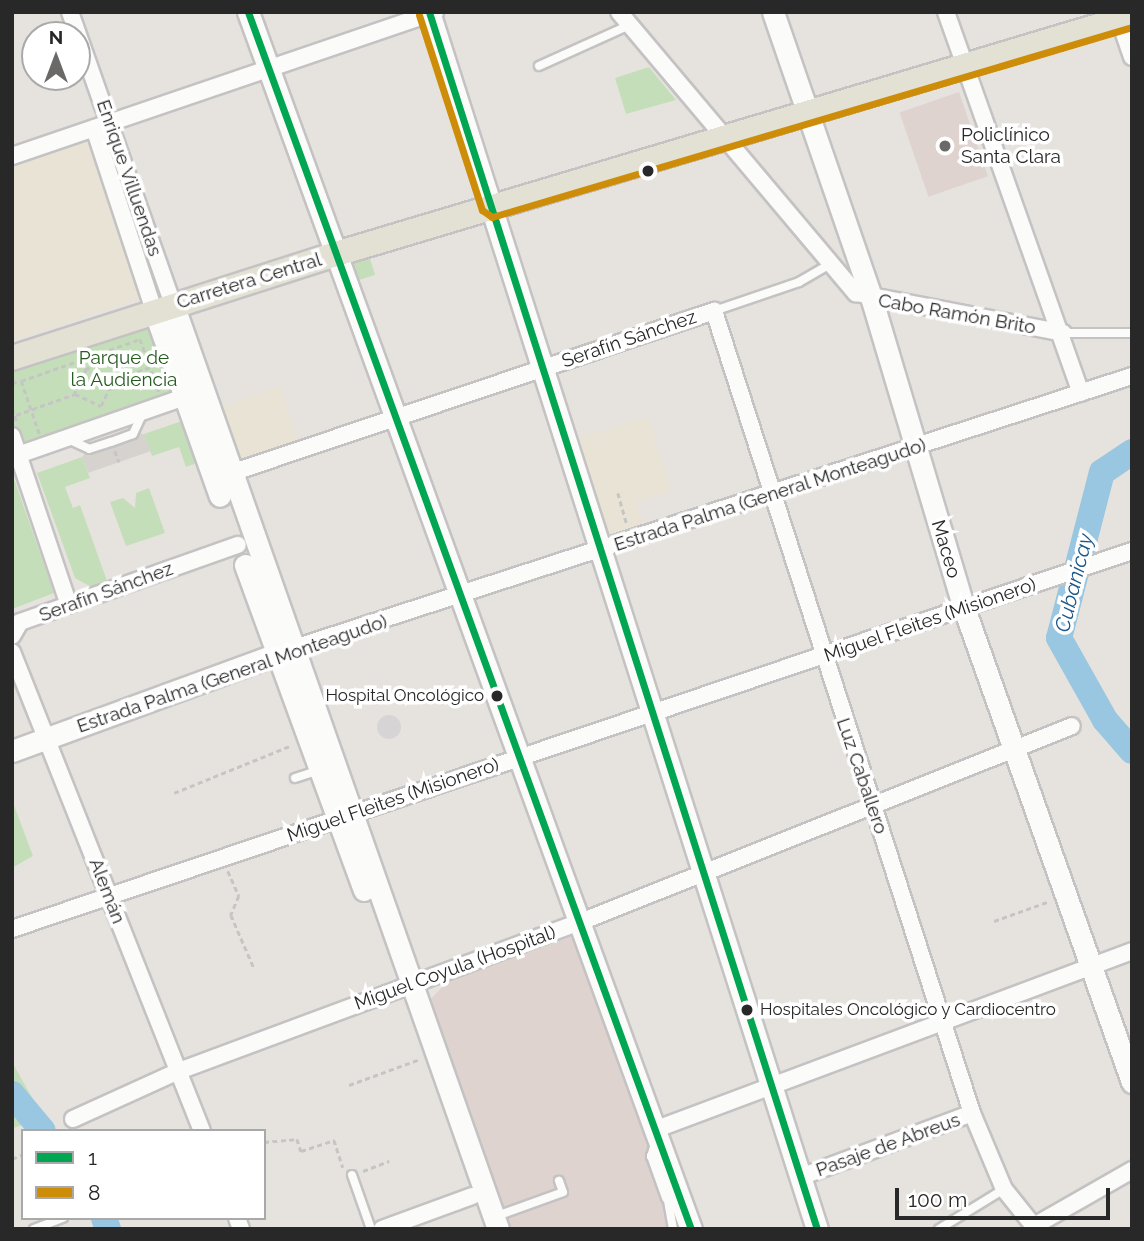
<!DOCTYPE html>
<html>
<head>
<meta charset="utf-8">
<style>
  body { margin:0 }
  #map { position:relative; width:1144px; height:1241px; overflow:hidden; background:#e6e3de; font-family:Raleway,sans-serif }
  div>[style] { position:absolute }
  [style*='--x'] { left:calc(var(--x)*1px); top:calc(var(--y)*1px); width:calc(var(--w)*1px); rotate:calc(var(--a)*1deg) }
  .industrial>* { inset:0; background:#d6d4d5 }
  .round { border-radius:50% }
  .education>* { inset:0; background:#e8e3d4; transform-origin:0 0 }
  .medical>* { inset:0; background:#dfd3d0; transform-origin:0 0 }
  .green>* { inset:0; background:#c5deba; transform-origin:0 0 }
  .plaza>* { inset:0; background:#d6d3ce }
  .river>* { height:26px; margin:-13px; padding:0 13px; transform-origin:13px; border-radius:13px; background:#99c6e0 }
  .path>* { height:2.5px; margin-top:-1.25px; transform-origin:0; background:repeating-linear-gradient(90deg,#c6c5c5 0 5px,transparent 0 8.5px) }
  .roads { filter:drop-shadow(2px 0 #c4c2c3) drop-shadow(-2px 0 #c4c2c3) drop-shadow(0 2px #c4c2c3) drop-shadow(0 -2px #c4c2c3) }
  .lane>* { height:8px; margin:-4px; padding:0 4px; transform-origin:4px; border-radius:4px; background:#fbfbfa }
  .street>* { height:16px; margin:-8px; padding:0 8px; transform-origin:8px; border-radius:8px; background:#fbfbfa }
  .secondary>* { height:21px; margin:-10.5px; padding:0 10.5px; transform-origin:10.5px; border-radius:10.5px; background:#fbfbfa }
  .primary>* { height:24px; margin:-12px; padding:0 12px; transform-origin:12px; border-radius:12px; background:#e3e1d4 }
  .bus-1>* { height:7px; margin:-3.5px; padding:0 3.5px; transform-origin:3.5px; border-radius:3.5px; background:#00a651 }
  .bus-2>* { height:7px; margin:-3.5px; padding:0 3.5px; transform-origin:3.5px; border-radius:3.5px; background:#ce8d08 }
  .dots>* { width:19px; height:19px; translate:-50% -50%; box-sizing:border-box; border:4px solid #fff; border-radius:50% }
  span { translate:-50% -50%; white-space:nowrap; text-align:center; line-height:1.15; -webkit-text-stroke:7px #fff; paint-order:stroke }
  .bus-label { font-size:17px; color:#282828 }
  .right { translate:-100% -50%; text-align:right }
  .left { translate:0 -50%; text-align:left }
  .poi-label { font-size:19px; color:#282828 }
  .street-label { font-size:19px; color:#282828 }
  .park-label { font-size:19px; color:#265c20 }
  .water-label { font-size:21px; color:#1b5789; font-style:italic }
  .frame { position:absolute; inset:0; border:14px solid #282828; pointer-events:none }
  .legend { position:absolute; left:21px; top:1129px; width:245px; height:91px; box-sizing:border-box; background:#fff; border:2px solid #a9a9a9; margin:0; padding:9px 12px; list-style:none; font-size:21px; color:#282828 }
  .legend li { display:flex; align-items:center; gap:14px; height:35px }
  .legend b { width:35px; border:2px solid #a9a9a9 }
  .north { position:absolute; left:21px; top:21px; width:70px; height:70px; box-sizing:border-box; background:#fff; border:2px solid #a9a9a9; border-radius:50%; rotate:0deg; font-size:19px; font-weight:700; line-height:28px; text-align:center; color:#282828 }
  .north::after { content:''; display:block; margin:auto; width:24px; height:32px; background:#6a6968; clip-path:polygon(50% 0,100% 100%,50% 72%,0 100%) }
  .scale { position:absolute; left:895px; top:1188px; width:215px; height:32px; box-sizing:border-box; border:4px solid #282828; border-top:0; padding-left:9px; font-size:21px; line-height:24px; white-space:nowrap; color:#282828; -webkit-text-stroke:5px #fff; paint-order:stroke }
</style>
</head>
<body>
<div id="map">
  <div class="industrial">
    <div class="round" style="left:377px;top:715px;width:24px;height:24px"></div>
  </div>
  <div class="education">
    <div style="clip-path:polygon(87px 142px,142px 297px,12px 340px,12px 166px)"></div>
    <div style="left:280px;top:387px;width:60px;height:61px;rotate:71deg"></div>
    <div style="clip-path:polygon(648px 417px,671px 490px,636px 502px,643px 525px,607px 536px,576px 439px)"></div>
  </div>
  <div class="medical">
    <div style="left:959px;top:92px;width:89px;height:63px;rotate:71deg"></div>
    <div style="clip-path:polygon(576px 935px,685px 1229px,507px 1229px,424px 1006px,447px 982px)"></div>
  </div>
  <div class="green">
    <div style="clip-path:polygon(649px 67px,676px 100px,626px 114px,615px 78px)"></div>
    <div style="left:368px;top:253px;width:23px;height:23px;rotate:72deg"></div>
    <div style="clip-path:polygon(150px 317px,177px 392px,21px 444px,12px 420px,12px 366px)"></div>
    <div style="clip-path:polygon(182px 421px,197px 463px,186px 467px,179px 447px,152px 456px,144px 434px)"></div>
    <div style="clip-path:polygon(82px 457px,90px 478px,65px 487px,73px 508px,80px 505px,107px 581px,91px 587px,75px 578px,37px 473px)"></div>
    <div style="clip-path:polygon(12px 473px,54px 593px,12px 609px)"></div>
    <div style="clip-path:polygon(149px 488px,165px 533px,126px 546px,110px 502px,123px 498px,135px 508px,136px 493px)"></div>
    <div style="clip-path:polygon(12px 800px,33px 856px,12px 868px)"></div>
    <div style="clip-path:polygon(12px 1062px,43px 1117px,14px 1128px,12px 1127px)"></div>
  </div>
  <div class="plaza">
    <div style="clip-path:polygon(133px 434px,144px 434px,151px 451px,88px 473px,82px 457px,89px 449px)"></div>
  </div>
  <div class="river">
    <div style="--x:1132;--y:452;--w:36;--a:146"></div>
    <div style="--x:1102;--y:472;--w:171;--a:104.5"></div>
    <div style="--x:1059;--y:638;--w:94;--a:60.7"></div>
    <div style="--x:1105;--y:720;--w:41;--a:48.9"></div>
    <div style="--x:12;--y:1094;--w:48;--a:50"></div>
    <div style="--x:104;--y:1218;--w:12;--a:70"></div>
  </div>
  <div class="path">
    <div style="--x:113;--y:380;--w:46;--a:-19.2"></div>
    <div style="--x:12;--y:384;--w:9;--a:-32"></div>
    <div style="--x:12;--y:408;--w:15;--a:70"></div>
    <div style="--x:16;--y:415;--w:63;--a:-19.6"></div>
    <div style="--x:75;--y:394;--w:29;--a:25"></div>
    <div style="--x:101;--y:406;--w:29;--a:-65"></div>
    <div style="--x:113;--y:380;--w:29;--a:-155"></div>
    <div style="--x:87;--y:368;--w:29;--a:115"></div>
    <div style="--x:39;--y:434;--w:56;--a:-108.8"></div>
    <div style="--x:21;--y:381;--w:126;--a:-19.4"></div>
    <div style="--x:140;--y:339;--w:56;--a:70.3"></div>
    <div style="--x:115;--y:451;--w:12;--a:70"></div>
    <div style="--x:618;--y:493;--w:32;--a:74"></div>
    <div style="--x:174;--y:793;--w:127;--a:-22.1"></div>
    <div style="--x:228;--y:871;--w:27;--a:66"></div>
    <div style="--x:239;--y:896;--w:21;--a:113"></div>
    <div style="--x:231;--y:915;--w:58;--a:66.5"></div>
    <div style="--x:994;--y:921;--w:59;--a:-19.7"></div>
    <div style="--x:349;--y:1085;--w:76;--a:-20.1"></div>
    <div style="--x:264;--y:1142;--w:33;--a:-5"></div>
    <div style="--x:297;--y:1139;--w:13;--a:72"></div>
    <div style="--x:301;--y:1151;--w:35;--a:-18"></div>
    <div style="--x:334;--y:1140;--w:29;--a:72"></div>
    <div style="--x:12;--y:1159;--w:12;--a:-24"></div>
    <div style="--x:363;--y:1171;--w:28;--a:-21"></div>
  </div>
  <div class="roads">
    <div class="lane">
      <div style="--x:539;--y:66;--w:100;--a:-24.3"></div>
      <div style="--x:714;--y:311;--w:90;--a:-18.8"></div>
      <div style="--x:799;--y:282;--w:34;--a:-30"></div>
      <div style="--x:1063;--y:333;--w:69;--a:0"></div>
      <div style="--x:68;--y:439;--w:23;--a:25"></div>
      <div style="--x:89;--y:449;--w:23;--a:-18"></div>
      <div style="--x:111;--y:442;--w:23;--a:-20"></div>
      <div style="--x:133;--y:434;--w:23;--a:-65"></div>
      <div style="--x:295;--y:778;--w:25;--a:-18"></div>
      <div style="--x:655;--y:1144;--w:13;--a:108"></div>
      <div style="--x:651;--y:1156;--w:45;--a:70.3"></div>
      <div style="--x:352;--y:1175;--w:57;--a:70.6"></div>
      <div style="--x:667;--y:1195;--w:35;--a:80"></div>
      <div style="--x:494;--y:1217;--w:73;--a:-19.9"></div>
      <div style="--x:563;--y:1192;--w:12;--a:-110"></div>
      <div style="--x:34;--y:1229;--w:31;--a:-21"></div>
      <div style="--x:939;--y:1229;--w:76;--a:-31.6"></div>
    </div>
    <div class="street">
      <div style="--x:70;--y:12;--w:310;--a:70.6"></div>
      <div style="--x:619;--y:12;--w:368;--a:49.9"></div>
      <div style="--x:856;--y:293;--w:211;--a:10.9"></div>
      <div style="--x:946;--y:12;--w:404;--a:70.5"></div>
      <div style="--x:1119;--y:19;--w:40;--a:71.1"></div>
      <div style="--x:94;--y:128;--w:192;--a:71.8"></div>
      <div style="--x:12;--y:156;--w:447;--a:-18.8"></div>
      <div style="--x:12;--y:436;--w:178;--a:71.4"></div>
      <div style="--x:18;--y:455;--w:177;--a:-19.2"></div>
      <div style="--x:228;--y:474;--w:513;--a:-18.54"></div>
      <div style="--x:714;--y:311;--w:842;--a:72.17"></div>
      <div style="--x:972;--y:1113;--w:82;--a:67.2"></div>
      <div style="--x:1004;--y:1189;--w:51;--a:51.3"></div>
      <div style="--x:12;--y:636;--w:16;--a:-60"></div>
      <div style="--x:20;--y:622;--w:231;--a:-19.5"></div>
      <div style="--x:285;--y:651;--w:891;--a:-17.99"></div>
      <div style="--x:12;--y:652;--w:515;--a:68.36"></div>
      <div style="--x:12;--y:929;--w:1182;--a:-18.65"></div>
      <div style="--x:73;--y:1119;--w:116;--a:-24.4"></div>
      <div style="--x:179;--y:1071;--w:431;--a:-20.4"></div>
      <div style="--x:583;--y:921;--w:526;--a:-21.74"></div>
      <div style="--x:654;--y:1130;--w:510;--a:-20.53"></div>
      <div style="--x:803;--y:1176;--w:180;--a:-20.4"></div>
      <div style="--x:237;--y:1218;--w:12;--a:70"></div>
      <div style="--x:1034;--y:1226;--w:113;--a:-29.7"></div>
      <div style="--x:382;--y:1229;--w:96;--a:-20.1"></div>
    </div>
    <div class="secondary">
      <div style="--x:248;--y:12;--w:1295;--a:70"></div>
      <div style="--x:429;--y:12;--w:1277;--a:72.32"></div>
      <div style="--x:773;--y:12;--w:305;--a:71"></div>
      <div style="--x:872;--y:300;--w:321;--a:73.4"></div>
      <div style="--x:964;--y:608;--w:503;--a:70.48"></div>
      <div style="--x:173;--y:304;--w:980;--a:70.64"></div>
      <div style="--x:154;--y:310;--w:197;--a:70.5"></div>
      <div style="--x:245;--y:565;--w:346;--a:69.9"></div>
      <div style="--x:12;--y:751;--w:282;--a:-20.1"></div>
    </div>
    <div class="primary">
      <div style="--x:12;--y:358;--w:340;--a:-17.8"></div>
      <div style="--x:336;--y:254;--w:831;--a:-16.65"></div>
    </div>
  </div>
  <div class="bus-1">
    <div style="--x:248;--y:12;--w:1295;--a:70"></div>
    <div style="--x:429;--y:12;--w:1277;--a:72.32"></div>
  </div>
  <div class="bus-2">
    <div style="--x:419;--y:15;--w:205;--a:72.1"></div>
    <div style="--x:482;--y:210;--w:12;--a:35"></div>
    <div style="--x:492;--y:217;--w:668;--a:-16.53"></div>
  </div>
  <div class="dots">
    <div style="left:945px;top:146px;background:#6a6968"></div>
    <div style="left:648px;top:171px;background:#282828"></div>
    <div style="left:497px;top:696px;background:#282828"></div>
    <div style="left:747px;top:1010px;background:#282828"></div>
  </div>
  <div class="bus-label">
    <span class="right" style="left:484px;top:696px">Hospital Oncológico</span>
    <span class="left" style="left:760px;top:1010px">Hospitales Oncológico y Cardiocentro</span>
  </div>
  <div class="poi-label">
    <span class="left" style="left:961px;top:146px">Policlínico<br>Santa Clara</span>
  </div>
  <div class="street-label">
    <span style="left:129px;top:178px;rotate:71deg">Enrique Villuendas</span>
    <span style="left:249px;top:281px;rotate:-17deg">Carretera Central</span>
    <span style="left:957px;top:314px;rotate:10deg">Cabo Ramón Brito</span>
    <span style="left:629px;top:339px;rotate:-19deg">Serafín Sánchez</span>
    <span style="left:770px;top:495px;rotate:-18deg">Estrada Palma (General Monteagudo)</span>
    <span style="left:946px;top:549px;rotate:73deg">Maceo</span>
    <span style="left:106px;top:592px;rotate:-20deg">Serafín Sánchez</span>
    <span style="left:930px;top:620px;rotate:-19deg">Miguel Fleites (Misionero)</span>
    <span style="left:232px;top:674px;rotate:-19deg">Estrada Palma (General Monteagudo)</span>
    <span style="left:862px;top:776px;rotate:71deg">Luz Caballero</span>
    <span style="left:393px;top:800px;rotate:-19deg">Miguel Fleites (Misionero)</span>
    <span style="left:107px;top:891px;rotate:69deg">Alemán</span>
    <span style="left:455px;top:968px;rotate:-20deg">Miguel Coyula (Hospital)</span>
    <span style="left:888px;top:1145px;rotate:-20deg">Pasaje de Abreus</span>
  </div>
  <div class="park-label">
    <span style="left:124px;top:369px">Parque de<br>la Audiencia</span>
  </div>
  <div class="water-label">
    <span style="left:1074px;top:583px;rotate:-76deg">Cubanicay</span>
  </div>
  <div class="frame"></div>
  <ul class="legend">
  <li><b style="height:9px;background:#00a651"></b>1</li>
  <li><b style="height:9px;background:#ce8d08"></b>8</li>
  </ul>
  <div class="north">N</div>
  <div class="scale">100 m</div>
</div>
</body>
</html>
